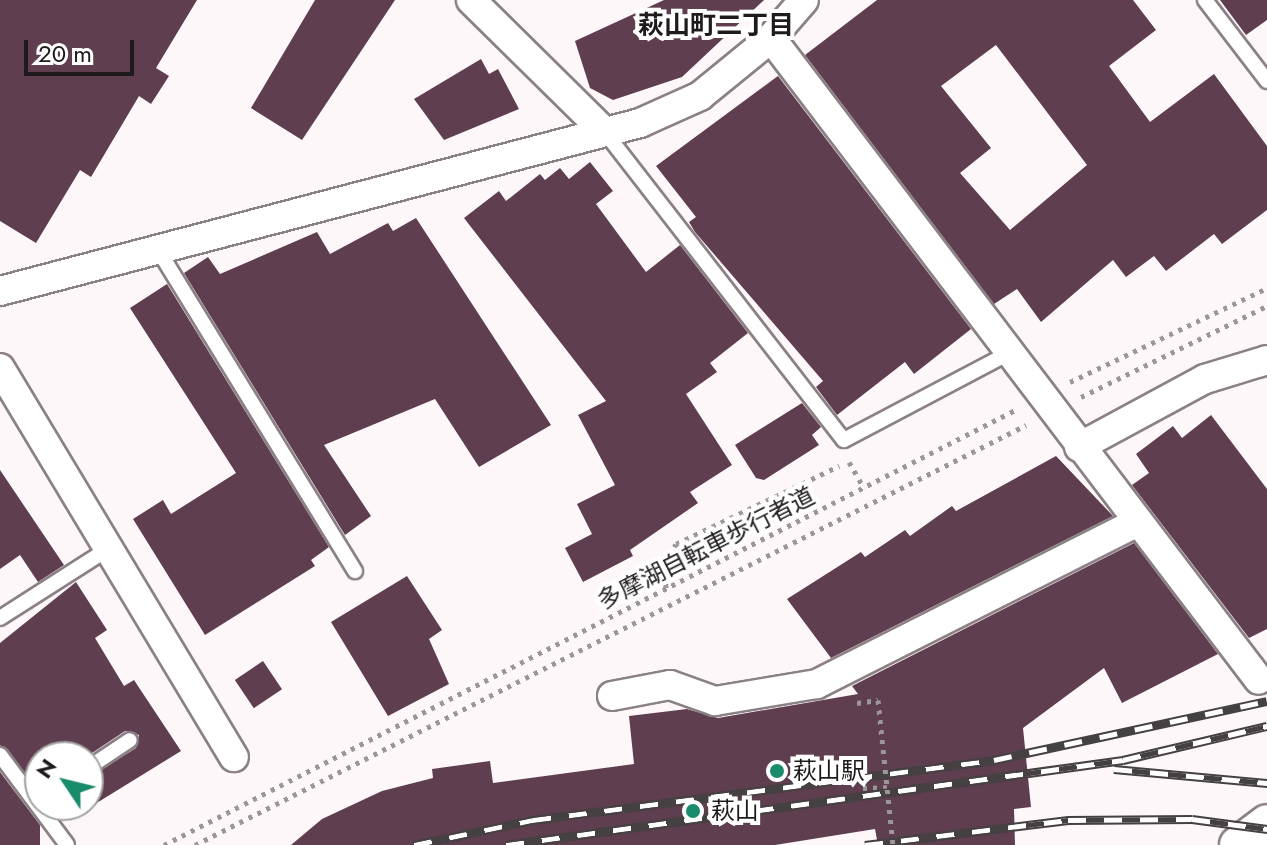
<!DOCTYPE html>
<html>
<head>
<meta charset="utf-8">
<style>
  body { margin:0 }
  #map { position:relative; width:1267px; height:845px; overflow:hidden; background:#fef7fa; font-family:Jost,"Noto Sans JP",sans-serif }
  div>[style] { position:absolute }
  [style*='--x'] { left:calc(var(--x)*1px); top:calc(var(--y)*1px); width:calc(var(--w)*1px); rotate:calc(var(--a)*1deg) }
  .building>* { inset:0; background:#5e3e4f; transform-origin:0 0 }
  .path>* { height:5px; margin-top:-2.5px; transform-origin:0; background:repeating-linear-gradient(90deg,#9b9698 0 4px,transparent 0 10px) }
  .roads { filter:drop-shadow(2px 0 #8b8085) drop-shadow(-2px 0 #8b8085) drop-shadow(0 2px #8b8085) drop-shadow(0 -2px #8b8085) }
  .service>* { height:14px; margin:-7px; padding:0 7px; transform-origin:7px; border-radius:7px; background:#fff }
  .minor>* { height:28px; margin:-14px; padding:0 14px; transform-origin:14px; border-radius:14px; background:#fff }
  .tertiary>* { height:36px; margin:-18px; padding:0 18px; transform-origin:18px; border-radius:18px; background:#fff }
  .rail>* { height:9px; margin-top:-4.5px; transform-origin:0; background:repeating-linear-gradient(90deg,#fff 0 18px,#454042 0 36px); box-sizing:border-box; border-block:2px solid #454042 }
  .path-bridge>* { height:5px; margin-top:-2.5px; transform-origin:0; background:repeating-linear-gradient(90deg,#9b9698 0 4px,transparent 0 10px) }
  .dots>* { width:22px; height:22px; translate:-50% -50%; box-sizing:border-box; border:4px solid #fff; border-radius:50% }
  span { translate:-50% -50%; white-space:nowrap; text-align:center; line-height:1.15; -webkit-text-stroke:8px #fff; paint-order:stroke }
  .street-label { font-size:24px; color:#1f1b1d }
  .poi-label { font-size:24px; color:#1f1b1d }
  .left { translate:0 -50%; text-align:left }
  .neighbourhood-label { font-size:26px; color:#1f1b1d; font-weight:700 }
  .north { position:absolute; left:24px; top:741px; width:80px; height:80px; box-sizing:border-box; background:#fff; border:2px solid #a5a4a5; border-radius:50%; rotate:305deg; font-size:22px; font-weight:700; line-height:32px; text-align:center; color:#1f1b1d }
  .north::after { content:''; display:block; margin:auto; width:28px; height:36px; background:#198c6c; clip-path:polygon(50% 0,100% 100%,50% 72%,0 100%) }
  .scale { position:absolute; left:24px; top:40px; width:110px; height:36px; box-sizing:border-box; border:4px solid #1f1b1d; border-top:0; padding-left:10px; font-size:24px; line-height:28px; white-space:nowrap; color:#1f1b1d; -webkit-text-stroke:6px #fff; paint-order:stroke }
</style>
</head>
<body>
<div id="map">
  <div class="building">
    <div style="clip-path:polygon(0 0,197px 0,156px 68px,169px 76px,151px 104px,139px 96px,91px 177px,80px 170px,36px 243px,0 221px)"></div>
    <div style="clip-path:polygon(315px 0,395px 0,302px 140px,251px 108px)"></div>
    <div style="clip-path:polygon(664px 0,764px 0,682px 77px,613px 100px,590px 88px,575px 41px)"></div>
    <div style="clip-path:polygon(evenodd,877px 0,1133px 0,1156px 30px,1109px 66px,1150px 122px,1214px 74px,1267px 146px,1267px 210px,1222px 244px,1214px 234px,1166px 271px,1154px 256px,1126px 277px,1113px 260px,1041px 322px,1017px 289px,994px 304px,805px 55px,877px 0,996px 45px,1087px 165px,1010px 230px,960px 173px,991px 148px,941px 86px,996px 45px)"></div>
    <div style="clip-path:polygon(1220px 0,1267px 0,1267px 20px,1246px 35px)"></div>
    <div style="clip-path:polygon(481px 59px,489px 74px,498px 69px,519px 109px,444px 140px,414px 99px)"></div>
    <div style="clip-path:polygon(778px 76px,971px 329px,914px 374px,905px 362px,837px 415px,816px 387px,823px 381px,695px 232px,689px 222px,696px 217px,656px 166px)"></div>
    <div style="clip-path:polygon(590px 162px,613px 191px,596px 204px,646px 272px,680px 245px,748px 333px,710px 363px,717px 372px,686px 394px,732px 465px,690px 492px,698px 503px,630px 550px,633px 556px,583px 582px,565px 548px,592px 534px,577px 504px,615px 485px,578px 415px,606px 401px,464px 218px,499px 191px,506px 201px,540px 174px,545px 180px,560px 168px,569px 179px)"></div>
    <div style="clip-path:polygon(416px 218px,551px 425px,479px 467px,435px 399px,324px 445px,371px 516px,345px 535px,184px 273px,208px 257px,220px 274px,317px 232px,330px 254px,388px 223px,393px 231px)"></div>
    <div style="clip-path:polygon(167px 284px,329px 547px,311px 560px,315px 566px,205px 635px,133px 519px,163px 500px,171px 514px,236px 473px,130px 308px)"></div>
    <div style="clip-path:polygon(802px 403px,821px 427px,812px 435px,819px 445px,764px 480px,756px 478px,735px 445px)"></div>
    <div style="clip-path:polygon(1211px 415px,1267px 489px,1267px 629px,1249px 638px,1132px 485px,1149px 473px,1136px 454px,1173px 426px,1182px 438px)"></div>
    <div style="clip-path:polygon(1056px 456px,1113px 516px,831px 658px,787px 599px,861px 552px,865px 557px,905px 530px,910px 536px,952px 506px,956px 511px)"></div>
    <div style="clip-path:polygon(0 470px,64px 565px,38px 582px,20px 555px,0 569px)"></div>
    <div style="clip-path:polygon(1134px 543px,1218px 654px,1122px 703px,1104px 668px,1023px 728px,1031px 807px,1014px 809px,1015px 845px,878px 845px,875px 829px,775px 845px,291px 845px,322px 819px,382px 791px,433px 778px,432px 769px,490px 761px,493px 783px,634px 764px,629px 716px,687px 709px,718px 718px,858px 694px,852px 686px)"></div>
    <div style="clip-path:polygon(407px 576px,442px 630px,429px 639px,449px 684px,388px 716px,331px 622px)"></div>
    <div style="clip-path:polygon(76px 582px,107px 630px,95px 638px,124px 686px,134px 680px,181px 751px,74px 817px,67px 805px,88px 805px,88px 778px,136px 748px,139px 735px,125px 731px,86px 757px,40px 757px,40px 792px,0 745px,0 643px)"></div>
    <div style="left:263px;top:661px;width:34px;height:34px;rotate:56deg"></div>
    <div style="clip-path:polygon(0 772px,40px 825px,40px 845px,0 845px)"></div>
  </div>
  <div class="path">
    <div style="--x:1070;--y:382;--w:218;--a:-25.5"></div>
    <div style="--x:1081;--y:397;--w:207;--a:-26.1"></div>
    <div style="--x:849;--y:462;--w:30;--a:60"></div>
    <div style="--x:666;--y:588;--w:24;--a:-95"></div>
    <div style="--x:664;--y:564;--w:23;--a:-59"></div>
    <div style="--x:676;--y:544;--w:181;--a:-25.6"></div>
    <div style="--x:857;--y:703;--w:21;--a:-8"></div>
    <div style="--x:863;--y:788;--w:24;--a:-2"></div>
    <div style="--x:164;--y:845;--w:956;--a:-27.07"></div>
    <div style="--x:195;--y:845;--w:931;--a:-26.81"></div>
  </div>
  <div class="roads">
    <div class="service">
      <div style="--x:1205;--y:0;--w:102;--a:52.6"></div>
      <div style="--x:604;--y:131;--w:391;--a:52.2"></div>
      <div style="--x:844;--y:440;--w:184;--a:-27.8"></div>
      <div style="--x:157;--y:248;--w:379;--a:58.5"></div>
      <div style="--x:0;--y:618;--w:128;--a:-32.6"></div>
      <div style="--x:0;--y:755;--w:112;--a:53.3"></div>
      <div style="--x:88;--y:768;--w:50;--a:-33.7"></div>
    </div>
    <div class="minor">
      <div style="--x:471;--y:0;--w:187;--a:44.6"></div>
      <div style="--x:771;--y:38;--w:806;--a:52.76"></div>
      <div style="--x:0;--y:291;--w:662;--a:-14.71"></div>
      <div style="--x:640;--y:123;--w:66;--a:-24.2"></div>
      <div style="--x:700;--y:96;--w:92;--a:-39.2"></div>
      <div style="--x:771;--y:38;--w:50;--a:-49"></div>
      <div style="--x:0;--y:368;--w:454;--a:59"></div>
      <div style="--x:1079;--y:447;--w:143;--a:-28.4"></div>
      <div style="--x:1205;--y:379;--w:65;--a:-17"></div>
      <div style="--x:612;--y:696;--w:59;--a:-10.7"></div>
      <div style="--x:670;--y:685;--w:48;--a:19.6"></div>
      <div style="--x:715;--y:701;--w:103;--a:-9.5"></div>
      <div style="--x:817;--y:684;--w:357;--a:-26.8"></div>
    </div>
    <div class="tertiary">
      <div style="--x:1238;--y:845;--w:36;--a:-37"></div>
    </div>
  </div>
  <div class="rail">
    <div style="--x:1114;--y:769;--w:154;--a:5.2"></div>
    <div style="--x:414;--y:845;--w:122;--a:-11.9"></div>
    <div style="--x:533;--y:820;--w:465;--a:-7.4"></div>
    <div style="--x:994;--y:760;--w:279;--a:-12.2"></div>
    <div style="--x:506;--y:845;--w:623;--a:-7.84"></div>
    <div style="--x:1123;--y:760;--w:148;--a:-13.3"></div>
    <div style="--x:865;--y:845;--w:205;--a:-7"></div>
    <div style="--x:1068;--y:820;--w:124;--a:-0.5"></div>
    <div style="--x:1192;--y:819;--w:76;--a:7.6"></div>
  </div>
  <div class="path-bridge">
    <div style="--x:878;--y:700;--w:146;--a:84.1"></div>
  </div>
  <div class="dots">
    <div style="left:777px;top:771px;background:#198c6c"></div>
    <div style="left:693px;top:811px;background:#198c6c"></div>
  </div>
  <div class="street-label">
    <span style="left:706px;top:548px;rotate:-27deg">多摩湖自転車歩行者道</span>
  </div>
  <div class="poi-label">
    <span class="left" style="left:793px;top:771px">萩山駅</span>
    <span class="left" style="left:711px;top:811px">萩山</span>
  </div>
  <div class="neighbourhood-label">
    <span style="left:716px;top:26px">萩山町二丁目</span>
  </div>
  <div class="north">N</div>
  <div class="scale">20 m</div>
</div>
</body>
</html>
